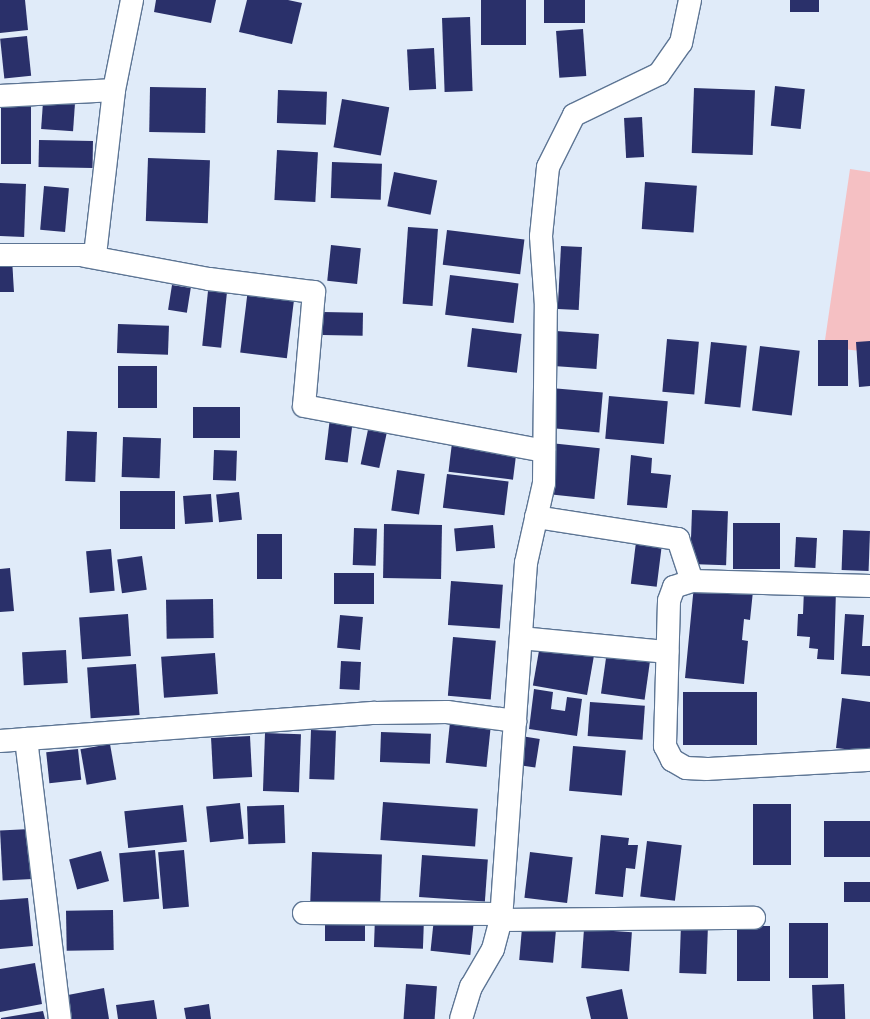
<!DOCTYPE html>
<html>
<head>
<meta charset="utf-8">
<style>
  body { margin:0 }
  #map { position:relative; width:870px; height:1019px; overflow:hidden; background:#e0ebf9; font-family:"PT Sans Narrow",sans-serif }
  div>[style] { position:absolute }
  [style*='--x'] { left:calc(var(--x)*1px); top:calc(var(--y)*1px); width:calc(var(--w)*1px); rotate:calc(var(--a)*1deg) }
  .water>* { inset:0; background:#f5c0c3 }
  .building>* { inset:0; background:#2a306a; transform-origin:0 0 }
  .roads { filter:drop-shadow(1px 0 #5d7594) drop-shadow(-1px 0 #5d7594) drop-shadow(0 1px #5d7594) drop-shadow(0 -1px #5d7594) }
  .street>* { height:22px; margin:-11px; padding:0 11px; transform-origin:11px; border-radius:11px; background:#fff }
  .secondary>* { height:22px; margin:-11px; padding:0 11px; transform-origin:11px; border-radius:11px; background:#fff }
  span { translate:-50% -50%; white-space:nowrap; text-align:center; line-height:1.15; -webkit-text-stroke:4px #f2f7ff; paint-order:stroke }
</style>
</head>
<body>
<div id="map">
  <div class="water">
    <div style="clip-path:polygon(850px 169px,870px 172px,870px 352px,824px 347px)"></div>
  </div>
  <div class="building">
    <div style="clip-path:polygon(0 0,25px 0,28px 30px,0 33px)"></div>
    <div style="clip-path:polygon(156px 0,216px 0,211px 23px,154px 12px)"></div>
    <div style="clip-path:polygon(247px 0,288px 0,302px 3px,292px 44px,239px 32px)"></div>
    <div style="left:481px;top:0;width:45px;height:45px"></div>
    <div style="left:544px;top:0;width:41px;height:23px"></div>
    <div style="left:790px;top:0;width:29px;height:12px"></div>
    <div style="left:470px;top:17px;width:74px;height:28px;rotate:88deg"></div>
    <div style="left:583px;top:29px;width:47px;height:27px;rotate:86deg"></div>
    <div style="left:27px;top:36px;width:40px;height:27px;rotate:84deg"></div>
    <div style="left:434px;top:48px;width:41px;height:27px;rotate:87deg"></div>
    <div style="left:775px;top:86px;width:30px;height:40px;rotate:6deg"></div>
    <div style="left:150px;top:87px;width:56px;height:45px;rotate:1deg"></div>
    <div style="left:694px;top:88px;width:61px;height:65px;rotate:2deg"></div>
    <div style="left:278px;top:90px;width:49px;height:33px;rotate:2deg"></div>
    <div style="left:342px;top:99px;width:48px;height:49px;rotate:10deg"></div>
    <div style="left:43px;top:102px;width:32px;height:27px;rotate:4deg"></div>
    <div style="left:1px;top:104px;width:30px;height:60px"></div>
    <div style="left:642px;top:117px;width:40px;height:18px;rotate:87deg"></div>
    <div style="left:39px;top:140px;width:54px;height:27px;rotate:1deg"></div>
    <div style="left:277px;top:150px;width:41px;height:50px;rotate:3deg"></div>
    <div style="left:148px;top:158px;width:62px;height:63px;rotate:2deg"></div>
    <div style="left:332px;top:162px;width:50px;height:36px;rotate:2deg"></div>
    <div style="left:394px;top:172px;width:44px;height:35px;rotate:11deg"></div>
    <div style="left:645px;top:182px;width:52px;height:47px;rotate:4deg"></div>
    <div style="left:0;top:183px;width:26px;height:53px;rotate:2deg"></div>
    <div style="left:44px;top:186px;width:25px;height:44px;rotate:5deg"></div>
    <div style="left:408px;top:227px;width:30px;height:77px;rotate:4deg"></div>
    <div style="left:447px;top:230px;width:78px;height:35px;rotate:7deg"></div>
    <div style="left:331px;top:245px;width:30px;height:36px;rotate:6deg"></div>
    <div style="left:561px;top:246px;width:21px;height:63px;rotate:3deg"></div>
    <div style="clip-path:polygon(12px 259px,14px 292px,0 292px,0 260px)"></div>
    <div style="left:450px;top:275px;width:69px;height:40px;rotate:7deg"></div>
    <div style="left:172px;top:285px;width:19px;height:25px;rotate:9deg"></div>
    <div style="left:248px;top:289px;width:47px;height:64px;rotate:7deg"></div>
    <div style="left:208px;top:291px;width:19px;height:55px;rotate:6deg"></div>
    <div style="left:323px;top:312px;width:40px;height:23px;rotate:1deg"></div>
    <div style="left:118px;top:324px;width:51px;height:29px;rotate:2deg"></div>
    <div style="left:472px;top:328px;width:50px;height:39px;rotate:7deg"></div>
    <div style="left:556px;top:331px;width:43px;height:35px;rotate:4deg"></div>
    <div style="left:667px;top:339px;width:32px;height:53px;rotate:5deg"></div>
    <div style="left:818px;top:340px;width:30px;height:46px"></div>
    <div style="clip-path:polygon(870px 341px,870px 386px,859px 387px,856px 342px)"></div>
    <div style="left:711px;top:342px;width:36px;height:62px;rotate:6deg"></div>
    <div style="left:760px;top:346px;width:40px;height:65px;rotate:7deg"></div>
    <div style="left:118px;top:366px;width:39px;height:42px"></div>
    <div style="left:551px;top:388px;width:52px;height:40px;rotate:5deg"></div>
    <div style="left:609px;top:396px;width:59px;height:43px;rotate:5deg"></div>
    <div style="left:193px;top:407px;width:47px;height:31px"></div>
    <div style="left:330px;top:418px;width:23px;height:42px;rotate:7deg"></div>
    <div style="left:369px;top:425px;width:19px;height:40px;rotate:12deg"></div>
    <div style="left:67px;top:431px;width:30px;height:50px;rotate:2deg"></div>
    <div style="left:123px;top:437px;width:38px;height:40px;rotate:2deg"></div>
    <div style="left:452px;top:443px;width:65px;height:29px;rotate:7deg"></div>
    <div style="left:550px;top:443px;width:50px;height:51px;rotate:6deg"></div>
    <div style="left:214px;top:450px;width:23px;height:30px;rotate:2deg"></div>
    <div style="clip-path:polygon(631px 455px,652px 458px,651px 473px,671px 475px,667px 508px,627px 505px)"></div>
    <div style="left:397px;top:470px;width:28px;height:41px;rotate:8deg"></div>
    <div style="left:447px;top:474px;width:62px;height:34px;rotate:7deg"></div>
    <div style="left:120px;top:491px;width:55px;height:38px"></div>
    <div style="left:239px;top:492px;width:28px;height:23px;rotate:84deg"></div>
    <div style="left:211px;top:494px;width:28px;height:28px;rotate:86deg"></div>
    <div style="left:692px;top:510px;width:36px;height:54px;rotate:2deg"></div>
    <div style="left:733px;top:523px;width:47px;height:46px"></div>
    <div style="left:384px;top:524px;width:58px;height:54px;rotate:1deg"></div>
    <div style="left:493px;top:525px;width:23px;height:39px;rotate:85deg"></div>
    <div style="left:354px;top:528px;width:23px;height:37px;rotate:2deg"></div>
    <div style="left:843px;top:530px;width:27px;height:40px;rotate:2deg"></div>
    <div style="left:257px;top:534px;width:25px;height:45px"></div>
    <div style="left:796px;top:537px;width:21px;height:30px;rotate:3deg"></div>
    <div style="left:636px;top:542px;width:26px;height:42px;rotate:7deg"></div>
    <div style="left:111px;top:549px;width:42px;height:25px;rotate:85deg"></div>
    <div style="left:142px;top:556px;width:34px;height:25px;rotate:82deg"></div>
    <div style="clip-path:polygon(10px 568px,14px 611px,0 612px,0 569px)"></div>
    <div style="left:374px;top:573px;width:31px;height:40px;rotate:90deg"></div>
    <div style="left:451px;top:581px;width:52px;height:44px;rotate:4deg"></div>
    <div style="clip-path:polygon(694px 585px,753px 591px,750px 620px,744px 619px,742px 640px,748px 641px,744px 684px,685px 678px)"></div>
    <div style="clip-path:polygon(804px 589px,836px 590px,834px 660px,817px 659px,818px 649px,809px 648px,810px 637px,797px 636px,798px 614px,803px 614px)"></div>
    <div style="left:213px;top:599px;width:39px;height:47px;rotate:89deg"></div>
    <div style="left:128px;top:614px;width:42px;height:49px;rotate:86deg"></div>
    <div style="clip-path:polygon(845px 614px,864px 615px,862px 646px,870px 646px,870px 676px,841px 674px)"></div>
    <div style="left:340px;top:615px;width:23px;height:33px;rotate:5deg"></div>
    <div style="left:453px;top:637px;width:43px;height:59px;rotate:5deg"></div>
    <div style="left:540px;top:645px;width:55px;height:41px;rotate:10deg"></div>
    <div style="left:66px;top:650px;width:33px;height:44px;rotate:87deg"></div>
    <div style="left:607px;top:651px;width:44px;height:43px;rotate:8deg"></div>
    <div style="left:215px;top:653px;width:41px;height:54px;rotate:86deg"></div>
    <div style="left:341px;top:661px;width:20px;height:28px;rotate:3deg"></div>
    <div style="left:136px;top:664px;width:51px;height:49px;rotate:86deg"></div>
    <div style="clip-path:polygon(534px 689px,553px 692px,551px 709px,565px 711px,567px 697px,582px 699px,577px 736px,529px 729px)"></div>
    <div style="left:683px;top:692px;width:74px;height:53px"></div>
    <div style="clip-path:polygon(842px 698px,870px 702px,870px 752px,836px 748px)"></div>
    <div style="left:590px;top:702px;width:55px;height:34px;rotate:4deg"></div>
    <div style="left:450px;top:722px;width:41px;height:41px;rotate:6deg"></div>
    <div style="left:311px;top:730px;width:25px;height:49px;rotate:2deg"></div>
    <div style="left:381px;top:732px;width:50px;height:30px;rotate:2deg"></div>
    <div style="left:265px;top:733px;width:36px;height:58px;rotate:2deg"></div>
    <div style="left:250px;top:736px;width:41px;height:39px;rotate:87deg"></div>
    <div style="left:521px;top:736px;width:19px;height:29px;rotate:9deg"></div>
    <div style="left:110px;top:744px;width:36px;height:30px;rotate:80deg"></div>
    <div style="left:573px;top:746px;width:53px;height:45px;rotate:5deg"></div>
    <div style="left:78px;top:749px;width:31px;height:32px;rotate:84deg"></div>
    <div style="left:383px;top:802px;width:95px;height:38px;rotate:4deg"></div>
    <div style="left:240px;top:803px;width:36px;height:34px;rotate:84deg"></div>
    <div style="left:753px;top:804px;width:38px;height:61px"></div>
    <div style="left:183px;top:805px;width:37px;height:59px;rotate:84deg"></div>
    <div style="left:284px;top:805px;width:38px;height:37px;rotate:88deg"></div>
    <div style="left:870px;top:821px;width:36px;height:46px;rotate:90deg"></div>
    <div style="left:30px;top:829px;width:50px;height:30px;rotate:87deg"></div>
    <div style="clip-path:polygon(601px 835px,629px 838px,628px 845px,638px 845px,635px 869px,626px 868px,623px 897px,595px 894px)"></div>
    <div style="left:647px;top:841px;width:35px;height:56px;rotate:7deg"></div>
    <div style="left:155px;top:850px;width:49px;height:36px;rotate:85deg"></div>
    <div style="left:184px;top:850px;width:57px;height:26px;rotate:85deg"></div>
    <div style="left:101px;top:851px;width:31px;height:33px;rotate:75deg"></div>
    <div style="left:312px;top:852px;width:70px;height:50px;rotate:2deg"></div>
    <div style="left:530px;top:852px;width:43px;height:46px;rotate:7deg"></div>
    <div style="left:422px;top:855px;width:66px;height:42px;rotate:4deg"></div>
    <div style="left:844px;top:882px;width:26px;height:20px"></div>
    <div style="clip-path:polygon(28px 898px,33px 946px,0 949px,0 900px)"></div>
    <div style="left:113px;top:910px;width:40px;height:47px;rotate:89deg"></div>
    <div style="left:375px;top:917px;width:49px;height:30px;rotate:2deg"></div>
    <div style="left:325px;top:918px;width:40px;height:23px"></div>
    <div style="left:434px;top:918px;width:40px;height:33px;rotate:6deg"></div>
    <div style="left:789px;top:923px;width:39px;height:55px"></div>
    <div style="left:681px;top:924px;width:27px;height:49px;rotate:2deg"></div>
    <div style="left:737px;top:926px;width:33px;height:55px"></div>
    <div style="left:522px;top:928px;width:34px;height:32px;rotate:5deg"></div>
    <div style="left:584px;top:929px;width:48px;height:39px;rotate:4deg"></div>
    <div style="clip-path:polygon(35px 963px,42px 1004px,0 1012px,0 969px)"></div>
    <div style="left:406px;top:984px;width:31px;height:35px;rotate:4deg"></div>
    <div style="left:844px;top:984px;width:35px;height:32px;rotate:88deg"></div>
    <div style="clip-path:polygon(104px 988px,109px 1019px,72px 1019px,68px 995px)"></div>
    <div style="clip-path:polygon(622px 989px,628px 1019px,591px 1019px,586px 997px)"></div>
    <div style="clip-path:polygon(154px 1000px,157px 1019px,118px 1019px,116px 1005px)"></div>
    <div style="clip-path:polygon(209px 1004px,211px 1019px,186px 1019px,184px 1008px)"></div>
    <div style="clip-path:polygon(43px 1011px,45px 1019px,1px 1019px,1px 1018px)"></div>
  </div>
  <div class="roads">
    <div class="street">
      <div style="--x:0;--y:96;--w:114;--a:-3"></div>
      <div style="--x:0;--y:255;--w:95;--a:0"></div>
      <div style="--x:95;--y:255;--w:166;--a:-83.4"></div>
      <div style="--x:114;--y:90;--w:92;--a:-78.7"></div>
      <div style="--x:85;--y:256;--w:126;--a:10.5"></div>
      <div style="--x:209;--y:279;--w:106;--a:7.1"></div>
      <div style="--x:314;--y:292;--w:114;--a:95"></div>
      <div style="--x:304;--y:406;--w:244;--a:10.6"></div>
      <div style="--x:536;--y:517;--w:144;--a:8.8"></div>
      <div style="--x:678;--y:539;--w:44;--a:71.6"></div>
      <div style="--x:870;--y:586;--w:178;--a:-178.4"></div>
      <div style="--x:692;--y:581;--w:19;--a:162"></div>
      <div style="--x:674;--y:587;--w:15;--a:110"></div>
      <div style="--x:669;--y:601;--w:145;--a:91.6"></div>
      <div style="--x:665;--y:746;--w:16;--a:63"></div>
      <div style="--x:672;--y:760;--w:16;--a:30"></div>
      <div style="--x:686;--y:768;--w:21;--a:3"></div>
      <div style="--x:707;--y:769;--w:163;--a:-3.2"></div>
      <div style="--x:521;--y:638;--w:147;--a:5.5"></div>
      <div style="--x:26;--y:739;--w:282;--a:83.1"></div>
      <div style="--x:0;--y:741;--w:376;--a:-4.3"></div>
      <div style="--x:375;--y:713;--w:72;--a:-0.8"></div>
      <div style="--x:447;--y:712;--w:69;--a:7.5"></div>
      <div style="--x:304;--y:913;--w:197;--a:0.3"></div>
      <div style="--x:501;--y:920;--w:253;--a:-0.5"></div>
    </div>
    <div class="secondary">
      <div style="--x:461;--y:1019;--w:34;--a:-73"></div>
      <div style="--x:471;--y:987;--w:44;--a:-59.9"></div>
      <div style="--x:493;--y:949;--w:30;--a:-75"></div>
      <div style="--x:501;--y:920;--w:358;--a:-86"></div>
      <div style="--x:526;--y:563;--w:82;--a:-77.3"></div>
      <div style="--x:544;--y:483;--w:177;--a:-89.4"></div>
      <div style="--x:546;--y:306;--w:70;--a:-94.1"></div>
      <div style="--x:541;--y:236;--w:69;--a:-84.2"></div>
      <div style="--x:548;--y:167;--w:58;--a:-63.4"></div>
      <div style="--x:574;--y:115;--w:94;--a:-25.8"></div>
      <div style="--x:659;--y:74;--w:38;--a:-55"></div>
      <div style="--x:681;--y:43;--w:44;--a:-78.2"></div>
    </div>
  </div>
</div>
</body>
</html>
